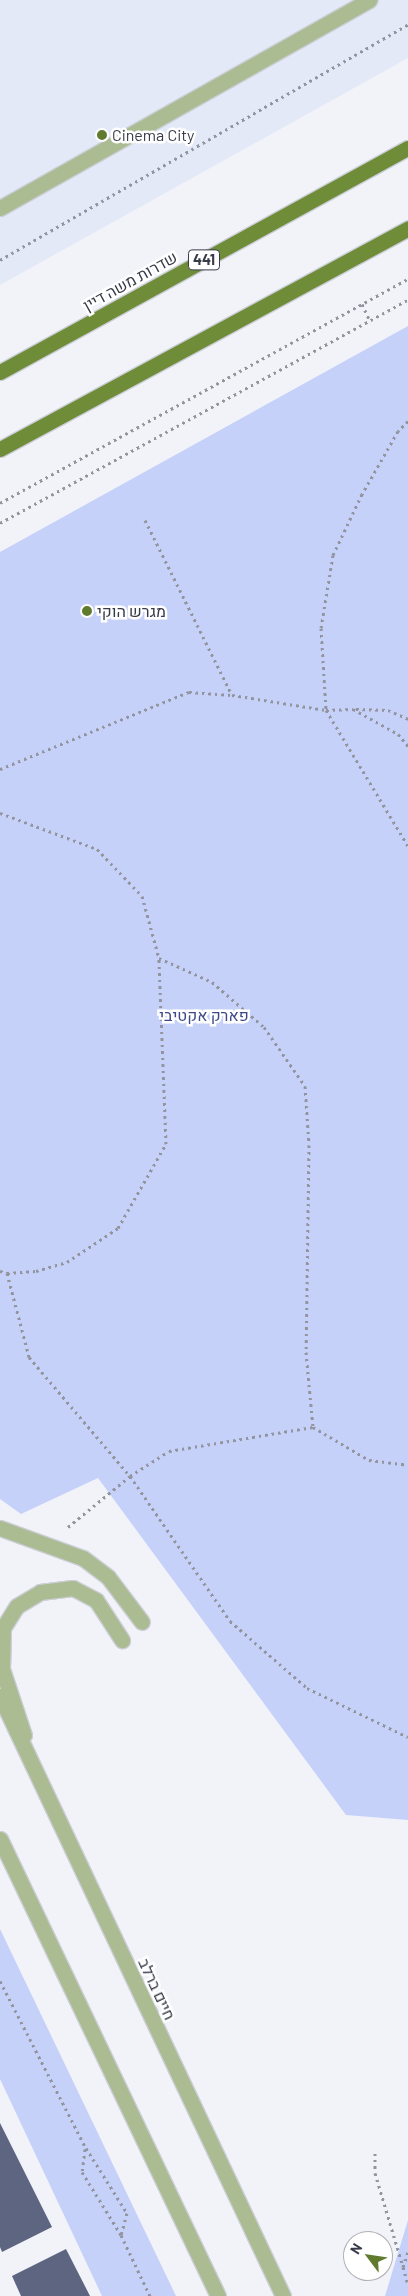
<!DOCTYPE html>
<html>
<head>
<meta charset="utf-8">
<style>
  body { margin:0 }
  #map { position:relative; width:408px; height:2296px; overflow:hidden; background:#f1f3f9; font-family:Barlow,Heebo,sans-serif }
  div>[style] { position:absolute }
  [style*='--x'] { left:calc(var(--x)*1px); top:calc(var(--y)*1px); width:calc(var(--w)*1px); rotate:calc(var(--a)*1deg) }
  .built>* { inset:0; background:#e4e9f8 }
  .green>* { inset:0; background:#c6d1f9 }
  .building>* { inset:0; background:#5e6580 }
  .path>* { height:3px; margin-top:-1.5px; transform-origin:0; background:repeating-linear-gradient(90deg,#92959e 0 2.5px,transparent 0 6.5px) }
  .roads { filter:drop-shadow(1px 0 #ccced6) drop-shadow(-1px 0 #ccced6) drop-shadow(0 1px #ccced6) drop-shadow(0 -1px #ccced6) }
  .service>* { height:15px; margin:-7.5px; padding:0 7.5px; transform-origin:7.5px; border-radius:7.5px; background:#abbc92 }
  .tertiary>* { height:15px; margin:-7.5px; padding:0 7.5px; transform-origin:7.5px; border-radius:7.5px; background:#abbc92 }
  .primary>* { height:15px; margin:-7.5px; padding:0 7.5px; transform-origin:7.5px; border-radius:7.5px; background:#6f8c39 }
  .dots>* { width:14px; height:14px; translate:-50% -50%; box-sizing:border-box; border:2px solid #fff; border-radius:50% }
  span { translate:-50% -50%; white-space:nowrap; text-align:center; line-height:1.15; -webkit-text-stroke:5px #fff; paint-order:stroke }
  .shield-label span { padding:1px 4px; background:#fff; border:1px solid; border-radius:4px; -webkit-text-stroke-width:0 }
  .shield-label { font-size:15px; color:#383b48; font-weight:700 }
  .poi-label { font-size:16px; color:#383b48 }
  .left { translate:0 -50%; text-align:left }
  .street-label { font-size:16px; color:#383b48 }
  .park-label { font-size:16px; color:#3d4988 }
  .north { position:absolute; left:343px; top:2231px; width:50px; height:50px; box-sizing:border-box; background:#fff; border:1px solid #afb1b6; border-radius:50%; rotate:301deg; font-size:14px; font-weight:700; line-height:20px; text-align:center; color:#383b48 }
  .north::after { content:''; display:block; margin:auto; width:18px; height:22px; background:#607b2e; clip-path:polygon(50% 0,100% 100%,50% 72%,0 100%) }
</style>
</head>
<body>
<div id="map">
  <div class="built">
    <div style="clip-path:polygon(0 0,408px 0,408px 58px,0 285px)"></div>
  </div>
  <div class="green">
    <div style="clip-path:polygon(408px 326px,408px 1820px,346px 1815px,98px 1478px,21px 1514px,0 1499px,0 552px)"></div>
    <div style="clip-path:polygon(0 1929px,176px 2296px,102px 2296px,0 2079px)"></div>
    <div style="clip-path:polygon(408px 2220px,408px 2296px,385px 2296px)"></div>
  </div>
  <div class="building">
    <div style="clip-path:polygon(0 2123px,52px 2227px,2px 2252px,0 2247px)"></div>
    <div style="clip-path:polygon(66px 2249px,90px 2296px,21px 2296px,12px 2276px)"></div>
  </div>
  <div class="path">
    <div style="--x:0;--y:260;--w:471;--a:-30"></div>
    <div style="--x:362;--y:304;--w:19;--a:65"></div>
    <div style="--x:408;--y:421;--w:14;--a:135"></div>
    <div style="--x:398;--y:431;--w:73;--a:119.7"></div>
    <div style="--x:362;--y:494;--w:68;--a:115.4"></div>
    <div style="--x:333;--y:555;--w:74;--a:99.3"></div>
    <div style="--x:321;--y:628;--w:82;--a:86.5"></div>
    <div style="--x:326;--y:710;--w:159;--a:58.9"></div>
    <div style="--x:0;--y:503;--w:465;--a:-28.8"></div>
    <div style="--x:145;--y:520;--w:195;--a:63.6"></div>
    <div style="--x:0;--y:523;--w:465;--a:-28.7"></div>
    <div style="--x:356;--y:709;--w:32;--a:2"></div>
    <div style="--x:388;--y:710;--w:22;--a:24"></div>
    <div style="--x:0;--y:769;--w:204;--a:-22.2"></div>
    <div style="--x:189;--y:692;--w:43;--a:4"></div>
    <div style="--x:232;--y:695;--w:95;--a:9.1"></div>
    <div style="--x:326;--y:710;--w:27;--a:-2"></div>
    <div style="--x:353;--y:709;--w:51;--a:29.1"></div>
    <div style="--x:398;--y:734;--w:16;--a:50"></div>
    <div style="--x:0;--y:813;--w:103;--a:20.4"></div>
    <div style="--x:97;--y:849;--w:65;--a:46.2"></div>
    <div style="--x:142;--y:896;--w:64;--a:74.7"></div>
    <div style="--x:159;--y:958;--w:58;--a:24.4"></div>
    <div style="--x:212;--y:982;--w:69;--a:40.9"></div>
    <div style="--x:264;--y:1027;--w:72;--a:55.2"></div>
    <div style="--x:305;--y:1086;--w:59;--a:86.1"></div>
    <div style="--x:309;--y:1145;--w:207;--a:90.8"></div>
    <div style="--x:306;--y:1352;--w:75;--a:84.7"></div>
    <div style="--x:313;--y:1427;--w:65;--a:30.5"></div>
    <div style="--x:369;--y:1460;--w:39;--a:7"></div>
    <div style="--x:0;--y:1271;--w:7;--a:16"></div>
    <div style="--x:7;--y:1273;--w:29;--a:-4"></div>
    <div style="--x:36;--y:1271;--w:32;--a:-16"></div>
    <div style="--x:67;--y:1262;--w:61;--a:-33.7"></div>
    <div style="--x:118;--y:1228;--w:97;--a:-60.3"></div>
    <div style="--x:166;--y:1144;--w:186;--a:-92.2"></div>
    <div style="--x:7;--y:1273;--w:87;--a:75.3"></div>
    <div style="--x:29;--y:1357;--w:156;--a:49.7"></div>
    <div style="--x:130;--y:1476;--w:46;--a:-32.7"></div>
    <div style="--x:169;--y:1451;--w:146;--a:-9.5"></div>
    <div style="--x:68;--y:1527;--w:80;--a:-39.4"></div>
    <div style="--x:130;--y:1476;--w:176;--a:55.4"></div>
    <div style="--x:230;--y:1621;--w:102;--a:41"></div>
    <div style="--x:307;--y:1688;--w:112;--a:25.9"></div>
    <div style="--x:0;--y:1981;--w:188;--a:62.8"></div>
    <div style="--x:86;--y:2148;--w:77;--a:57.8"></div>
    <div style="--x:127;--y:2213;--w:23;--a:105"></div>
    <div style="--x:85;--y:2149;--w:23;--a:97"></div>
    <div style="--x:82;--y:2172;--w:74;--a:58.2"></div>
    <div style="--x:121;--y:2235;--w:68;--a:64.6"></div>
    <div style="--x:375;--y:2153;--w:20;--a:90"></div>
    <div style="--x:375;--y:2173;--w:98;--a:73.4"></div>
    <div style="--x:403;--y:2267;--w:16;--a:-72"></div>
    <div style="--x:403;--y:2267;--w:18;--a:74"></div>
  </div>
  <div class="roads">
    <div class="service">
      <div style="--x:0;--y:208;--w:424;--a:-29.4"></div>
      <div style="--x:0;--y:1528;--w:88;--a:19.9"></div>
      <div style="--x:83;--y:1558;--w:31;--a:37"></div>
      <div style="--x:108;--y:1577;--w:56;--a:52.9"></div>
      <div style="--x:24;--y:1735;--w:70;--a:-108.4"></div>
      <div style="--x:2;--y:1669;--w:41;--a:-88.6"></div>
      <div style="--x:3;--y:1628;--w:26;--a:-58"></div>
      <div style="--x:17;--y:1606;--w:27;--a:-31"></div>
      <div style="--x:40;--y:1592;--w:33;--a:-7"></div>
      <div style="--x:73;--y:1588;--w:26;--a:28"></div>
      <div style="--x:96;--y:1600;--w:48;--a:57"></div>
    </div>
    <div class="tertiary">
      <div style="--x:0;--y:1696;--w:663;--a:64.75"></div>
      <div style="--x:0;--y:1839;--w:506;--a:64.5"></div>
    </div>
    <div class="primary">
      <div style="--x:0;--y:372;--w:465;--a:-28.8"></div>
      <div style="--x:0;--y:449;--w:464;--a:-28.4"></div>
    </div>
  </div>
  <div class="dots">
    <div style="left:102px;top:135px;background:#607b2e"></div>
    <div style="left:87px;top:611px;background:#607b2e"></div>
  </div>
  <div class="shield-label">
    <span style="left:204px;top:260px">441</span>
  </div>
  <div class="poi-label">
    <span class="left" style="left:112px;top:135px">Cinema City</span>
    <span class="left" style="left:97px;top:611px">מגרש הוקי</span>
  </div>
  <div class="street-label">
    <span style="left:130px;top:281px;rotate:-29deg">שדרות משה דיין</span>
    <span style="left:157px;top:1989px;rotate:65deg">חיים ברלב</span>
  </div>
  <div class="park-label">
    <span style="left:204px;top:1015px">פארק אקטיבי</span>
  </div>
  <div class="north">N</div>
</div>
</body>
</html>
